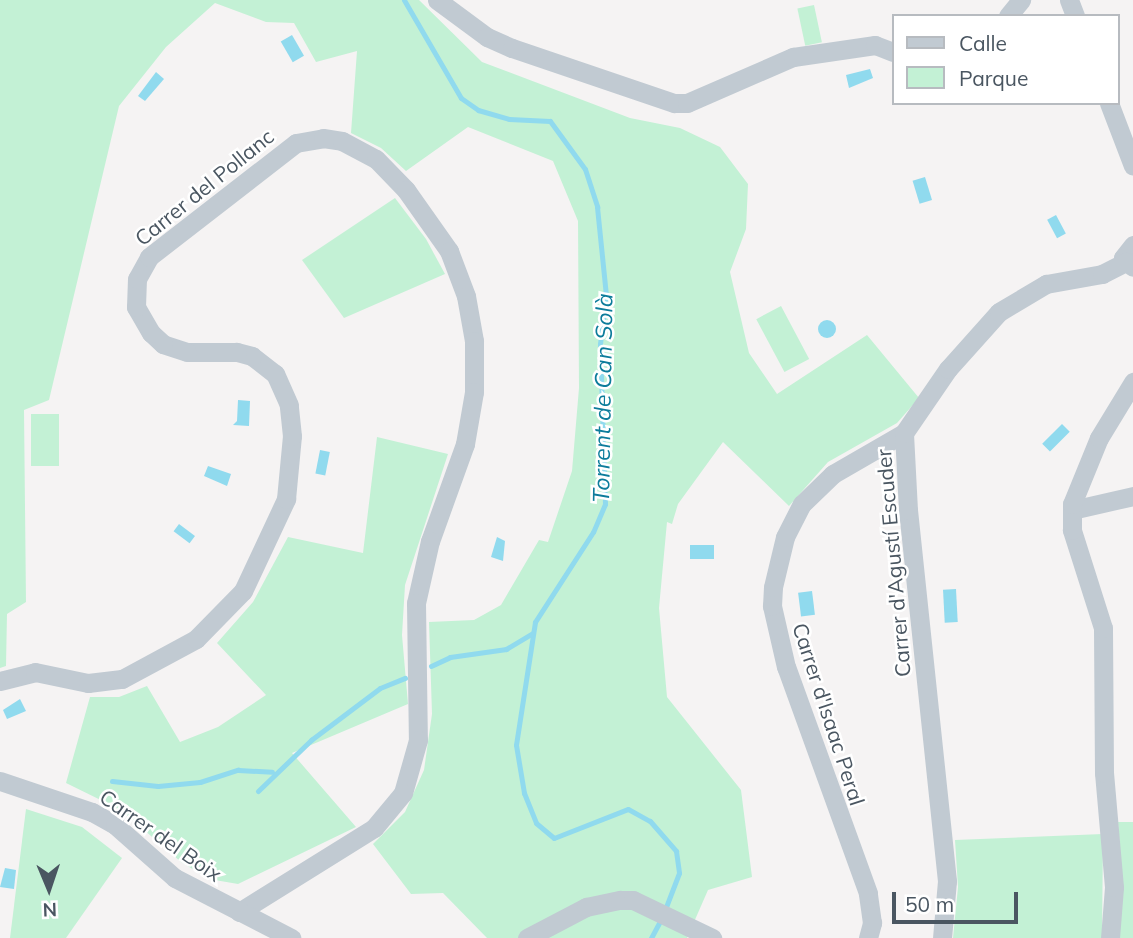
<!DOCTYPE html>
<html>
<head>
<meta charset="utf-8">
<style>
  body { margin:0 }
  #map { position:relative; width:1133px; height:938px; overflow:hidden; background:#f5f3f3; font-family:Mulish,sans-serif }
  div>[style] { position:absolute }
  [style*='--x'] { left:calc(var(--x)*1px); top:calc(var(--y)*1px); width:calc(var(--w)*1px); rotate:calc(var(--a)*1deg) }
  .green>* { inset:0; background:#c3f1d5; transform-origin:0 0 }
  .water>* { inset:0; background:#90daee; transform-origin:0 0 }
  .round { border-radius:50% }
  .stream>* { height:5px; margin:-2.5px; padding:0 2.5px; transform-origin:2.5px; border-radius:2.5px; background:#90daee }
  .minor>* { height:19px; margin:-9.5px; padding:0 9.5px; transform-origin:9.5px; border-radius:9.5px; background:#c1cad2 }
  span { translate:-50% -50%; white-space:nowrap; text-align:center; line-height:1.15; -webkit-text-stroke:5px #fff; paint-order:stroke }
  .street-label { font-size:21px; color:#4a5661 }
  .water-label { font-size:23px; color:#0c7c9b; font-style:italic }
  .legend { position:absolute; left:892px; top:14px; width:228px; height:91px; box-sizing:border-box; background:#fff; border:2px solid #b7bbc0; margin:0; padding:9px 12px; list-style:none; font-size:21px; color:#4a5661 }
  .legend li { display:flex; align-items:center; gap:14px; height:35px }
  .legend b { width:35px; border:2px solid #b7bbc0 }
  .north { position:absolute; left:14px; top:854px; width:70px; height:70px; -webkit-text-stroke:5px #fff; paint-order:stroke; rotate:178deg; font-size:19px; font-weight:700; line-height:28px; text-align:center; color:#4a5661 }
  .north::after { content:''; display:block; margin:auto; width:24px; height:32px; background:#4a5661; clip-path:polygon(50% 0,100% 100%,50% 72%,0 100%) }
  .scale { position:absolute; left:892px; top:892px; width:126px; height:32px; box-sizing:border-box; border:4px solid #4a5661; border-top:0; padding-left:9px; font-size:21px; line-height:24px; white-space:nowrap; color:#4a5661; -webkit-text-stroke:5px #fff; paint-order:stroke }
</style>
</head>
<body>
<div id="map">
  <div class="green">
    <div style="clip-path:polygon(0 0,419px 0,482px 62px,630px 118px,680px 128px,720px 147px,748px 184px,746px 229px,730px 272px,749px 353px,777px 394px,867px 335px,919px 398px,897px 423px,828px 462px,789px 506px,723px 442px,678px 504px,672px 524px,667px 522px,659px 608px,667px 697px,741px 790px,752px 877px,708px 890px,687px 938px,487px 938px,443px 893px,411px 894px,373px 844px,405px 812px,424px 770px,432px 714px,429px 622px,474px 620px,501px 605px,539px 540px,548px 542px,572px 471px,579px 388px,578px 221px,553px 161px,468px 127px,406px 171px,381px 148px,351px 133px,357px 51px,316px 62px,294px 23px,266px 22px,215px 3px,166px 47px,119px 106px,49px 400px,24px 410px,26px 602px,7px 614px,6px 666px,0 668px)"></div>
    <div style="left:814px;top:5px;width:38px;height:17px;rotate:78deg"></div>
    <div style="clip-path:polygon(395px 198px,426px 239px,445px 274px,344px 318px,302px 260px)"></div>
    <div style="left:781px;top:306px;width:60px;height:28px;rotate:62deg"></div>
    <div style="left:31px;top:414px;width:28px;height:52px"></div>
    <div style="clip-path:polygon(377px 437px,448px 454px,405px 585px,402px 635px,408px 704px,292px 753px,356px 827px,238px 884px,209px 879px,181px 862px,121px 810px,66px 783px,90px 697px,119px 697px,147px 686px,180px 742px,218px 727px,266px 695px,217px 643px,253px 602px,288px 537px,363px 553px)"></div>
    <div style="clip-path:polygon(26px 809px,82px 827px,122px 858px,66px 938px,10px 938px)"></div>
    <div style="clip-path:polygon(1118px 822px,1133px 822px,1133px 938px,1118px 938px,1122px 879px)"></div>
    <div style="clip-path:polygon(1103px 834px,1102px 938px,953px 938px,958px 887px,955px 840px)"></div>
  </div>
  <div class="water">
    <div style="left:292px;top:35px;width:24px;height:13px;rotate:60deg"></div>
    <div style="clip-path:polygon(870px 69px,873px 78px,849px 88px,846px 75px)"></div>
    <div style="clip-path:polygon(156px 72px,164px 79px,145px 101px,138px 96px)"></div>
    <div style="left:925px;top:177px;width:24px;height:13px;rotate:73deg"></div>
    <div style="left:1056px;top:215px;width:21px;height:10px;rotate:62deg"></div>
    <div class="round" style="left:818px;top:320px;width:18px;height:18px"></div>
    <div style="clip-path:polygon(238px 400px,250px 401px,249px 426px,233px 425px,237px 421px)"></div>
    <div style="left:1062px;top:424px;width:11px;height:28px;rotate:45deg"></div>
    <div style="left:320px;top:450px;width:10px;height:24px;rotate:11deg"></div>
    <div style="clip-path:polygon(208px 466px,231px 474px,227px 486px,204px 476px)"></div>
    <div style="left:179px;top:524px;width:20px;height:9px;rotate:37deg"></div>
    <div style="clip-path:polygon(497px 537px,505px 541px,503px 561px,491px 557px)"></div>
    <div style="left:714px;top:545px;width:14px;height:24px;rotate:90deg"></div>
    <div style="left:956px;top:589px;width:33px;height:13px;rotate:87deg"></div>
    <div style="left:812px;top:591px;width:24px;height:14px;rotate:83deg"></div>
    <div style="clip-path:polygon(20px 699px,26px 711px,7px 719px,3px 710px)"></div>
    <div style="clip-path:polygon(5px 868px,16px 870px,14px 889px,0 887px)"></div>
  </div>
  <div class="stream">
    <div style="--x:404;--y:0;--w:113;--a:59.8"></div>
    <div style="--x:461;--y:98;--w:21;--a:35"></div>
    <div style="--x:478;--y:110;--w:32;--a:16"></div>
    <div style="--x:509;--y:119;--w:41;--a:2.8"></div>
    <div style="--x:550;--y:121;--w:59;--a:53.9"></div>
    <div style="--x:585;--y:169;--w:40;--a:72"></div>
    <div style="--x:597;--y:207;--w:88;--a:84.2"></div>
    <div style="--x:606;--y:295;--w:49;--a:97"></div>
    <div style="--x:600;--y:344;--w:160;--a:88.2"></div>
    <div style="--x:605;--y:504;--w:30;--a:113"></div>
    <div style="--x:593;--y:532;--w:107;--a:122.8"></div>
    <div style="--x:535;--y:622;--w:124;--a:98.8"></div>
    <div style="--x:516;--y:745;--w:49;--a:80.5"></div>
    <div style="--x:524;--y:793;--w:32;--a:68"></div>
    <div style="--x:536;--y:823;--w:23;--a:40"></div>
    <div style="--x:554;--y:838;--w:79;--a:-21.4"></div>
    <div style="--x:628;--y:809;--w:25;--a:29"></div>
    <div style="--x:650;--y:821;--w:40;--a:49"></div>
    <div style="--x:676;--y:851;--w:22;--a:82"></div>
    <div style="--x:679;--y:873;--w:40;--a:111"></div>
    <div style="--x:431;--y:666;--w:21;--a:-25"></div>
    <div style="--x:450;--y:657;--w:57;--a:-8.1"></div>
    <div style="--x:506;--y:649;--w:31;--a:-31"></div>
    <div style="--x:112;--y:781;--w:46;--a:6.2"></div>
    <div style="--x:158;--y:786;--w:42;--a:-5.4"></div>
    <div style="--x:200;--y:782;--w:40;--a:-18"></div>
    <div style="--x:238;--y:770;--w:34;--a:3"></div>
    <div style="--x:258;--y:791;--w:74;--a:-43.9"></div>
    <div style="--x:311;--y:740;--w:86;--a:-37"></div>
    <div style="--x:380;--y:688;--w:27;--a:-22"></div>
    <div style="--x:651;--y:938;--w:21;--a:-62"></div>
  </div>
  <div class="minor">
    <div style="--x:437;--y:0;--w:62;--a:36.5"></div>
    <div style="--x:487;--y:37;--w:27;--a:24"></div>
    <div style="--x:512;--y:48;--w:171;--a:18.8"></div>
    <div style="--x:674;--y:103;--w:13;--a:0"></div>
    <div style="--x:687;--y:103;--w:116;--a:-23.5"></div>
    <div style="--x:793;--y:57;--w:83;--a:-8.3"></div>
    <div style="--x:875;--y:45;--w:19;--a:21"></div>
    <div style="--x:1069;--y:0;--w:17;--a:69"></div>
    <div style="--x:1008;--y:16;--w:21;--a:-51"></div>
    <div style="--x:1109;--y:103;--w:67;--a:69.1"></div>
    <div style="--x:1133;--y:245;--w:16;--a:128"></div>
    <div style="--x:1123;--y:258;--w:13;--a:42"></div>
    <div style="--x:1072;--y:510;--w:63;--a:-12.9"></div>
    <div style="--x:0;--y:681;--w:36;--a:-14"></div>
    <div style="--x:35;--y:672;--w:54;--a:11.7"></div>
    <div style="--x:88;--y:683;--w:34;--a:-7"></div>
    <div style="--x:122;--y:679;--w:84;--a:-28.4"></div>
    <div style="--x:196;--y:639;--w:67;--a:-45.6"></div>
    <div style="--x:243;--y:591;--w:102;--a:-64.9"></div>
    <div style="--x:286;--y:499;--w:63;--a:-84.6"></div>
    <div style="--x:292;--y:436;--w:31;--a:-96"></div>
    <div style="--x:289;--y:405;--w:34;--a:-114"></div>
    <div style="--x:275;--y:374;--w:29;--a:-142"></div>
    <div style="--x:252;--y:356;--w:16;--a:-165"></div>
    <div style="--x:237;--y:352;--w:50;--a:180"></div>
    <div style="--x:187;--y:352;--w:25;--a:-162"></div>
    <div style="--x:163;--y:344;--w:16;--a:-137"></div>
    <div style="--x:151;--y:333;--w:30;--a:-120"></div>
    <div style="--x:136;--y:307;--w:28;--a:-88"></div>
    <div style="--x:137;--y:279;--w:25;--a:-61"></div>
    <div style="--x:149;--y:257;--w:186;--a:-37.8"></div>
    <div style="--x:296;--y:143;--w:27;--a:-10"></div>
    <div style="--x:323;--y:138;--w:19;--a:9"></div>
    <div style="--x:342;--y:141;--w:38;--a:28"></div>
    <div style="--x:376;--y:159;--w:43;--a:45.9"></div>
    <div style="--x:406;--y:190;--w:75;--a:54.8"></div>
    <div style="--x:449;--y:251;--w:48;--a:69.3"></div>
    <div style="--x:466;--y:296;--w:46;--a:79.9"></div>
    <div style="--x:474;--y:341;--w:51;--a:90"></div>
    <div style="--x:474;--y:392;--w:53;--a:99.8"></div>
    <div style="--x:465;--y:444;--w:103;--a:109.8"></div>
    <div style="--x:430;--y:541;--w:64;--a:102.7"></div>
    <div style="--x:416;--y:603;--w:137;--a:89.2"></div>
    <div style="--x:418;--y:740;--w:55;--a:105.8"></div>
    <div style="--x:403;--y:793;--w:45;--a:129.6"></div>
    <div style="--x:374;--y:828;--w:159;--a:148.1"></div>
    <div style="--x:0;--y:781;--w:97;--a:18.6"></div>
    <div style="--x:92;--y:812;--w:26;--a:29"></div>
    <div style="--x:115;--y:825;--w:80;--a:41.5"></div>
    <div style="--x:175;--y:878;--w:131;--a:27.3"></div>
    <div style="--x:527;--y:938;--w:67;--a:-27.7"></div>
    <div style="--x:586;--y:907;--w:35;--a:-12"></div>
    <div style="--x:620;--y:900;--w:13;--a:0"></div>
    <div style="--x:633;--y:900;--w:88;--a:25.7"></div>
    <div style="--x:868;--y:938;--w:16;--a:-75"></div>
    <div style="--x:872;--y:923;--w:30;--a:-98"></div>
    <div style="--x:868;--y:893;--w:240;--a:-109.9"></div>
    <div style="--x:786;--y:667;--w:63;--a:-102.9"></div>
    <div style="--x:772;--y:606;--w:19;--a:-87"></div>
    <div style="--x:773;--y:587;--w:51;--a:-76.5"></div>
    <div style="--x:785;--y:537;--w:37;--a:-63"></div>
    <div style="--x:802;--y:504;--w:43;--a:-44.1"></div>
    <div style="--x:833;--y:474;--w:82;--a:-30"></div>
    <div style="--x:942;--y:938;--w:57;--a:-85"></div>
    <div style="--x:947;--y:881;--w:373;--a:-96"></div>
    <div style="--x:908;--y:510;--w:77;--a:-93"></div>
    <div style="--x:904;--y:433;--w:78;--a:-55.5"></div>
    <div style="--x:948;--y:369;--w:76;--a:-48.2"></div>
    <div style="--x:999;--y:312;--w:55;--a:-30.8"></div>
    <div style="--x:1046;--y:284;--w:57;--a:-10.1"></div>
    <div style="--x:1102;--y:274;--w:27;--a:-27"></div>
    <div style="--x:1110;--y:938;--w:51;--a:-85.5"></div>
    <div style="--x:1114;--y:887;--w:114;--a:-95"></div>
    <div style="--x:1104;--y:773;--w:145;--a:-90.4"></div>
    <div style="--x:1103;--y:628;--w:103;--a:-107.6"></div>
    <div style="--x:1072;--y:530;--w:26;--a:-90"></div>
    <div style="--x:1072;--y:504;--w:71;--a:-67.8"></div>
    <div style="--x:1099;--y:438;--w:66;--a:-58.7"></div>
  </div>
  <div class="street-label">
    <span style="left:204px;top:187px;rotate:-39deg">Carrer del Pollanc</span>
    <span style="left:893px;top:563px;rotate:-95deg">Carrer d'Agustí Escuder</span>
    <span style="left:829px;top:714px;rotate:72deg">Carrer d'Isaac Peral</span>
    <span style="left:161px;top:835px;rotate:35deg">Carrer del Boix</span>
  </div>
  <div class="water-label">
    <span style="left:603px;top:398px;rotate:-89deg">Torrent de Can Solà</span>
  </div>
  <ul class="legend">
  <li><b style="height:9px;background:#c1cad2"></b>Calle</li>
  <li><b style="height:19px;background:#c3f1d5"></b>Parque</li>
  </ul>
  <div class="north">N</div>
  <div class="scale">50 m</div>
</div>
</body>
</html>
